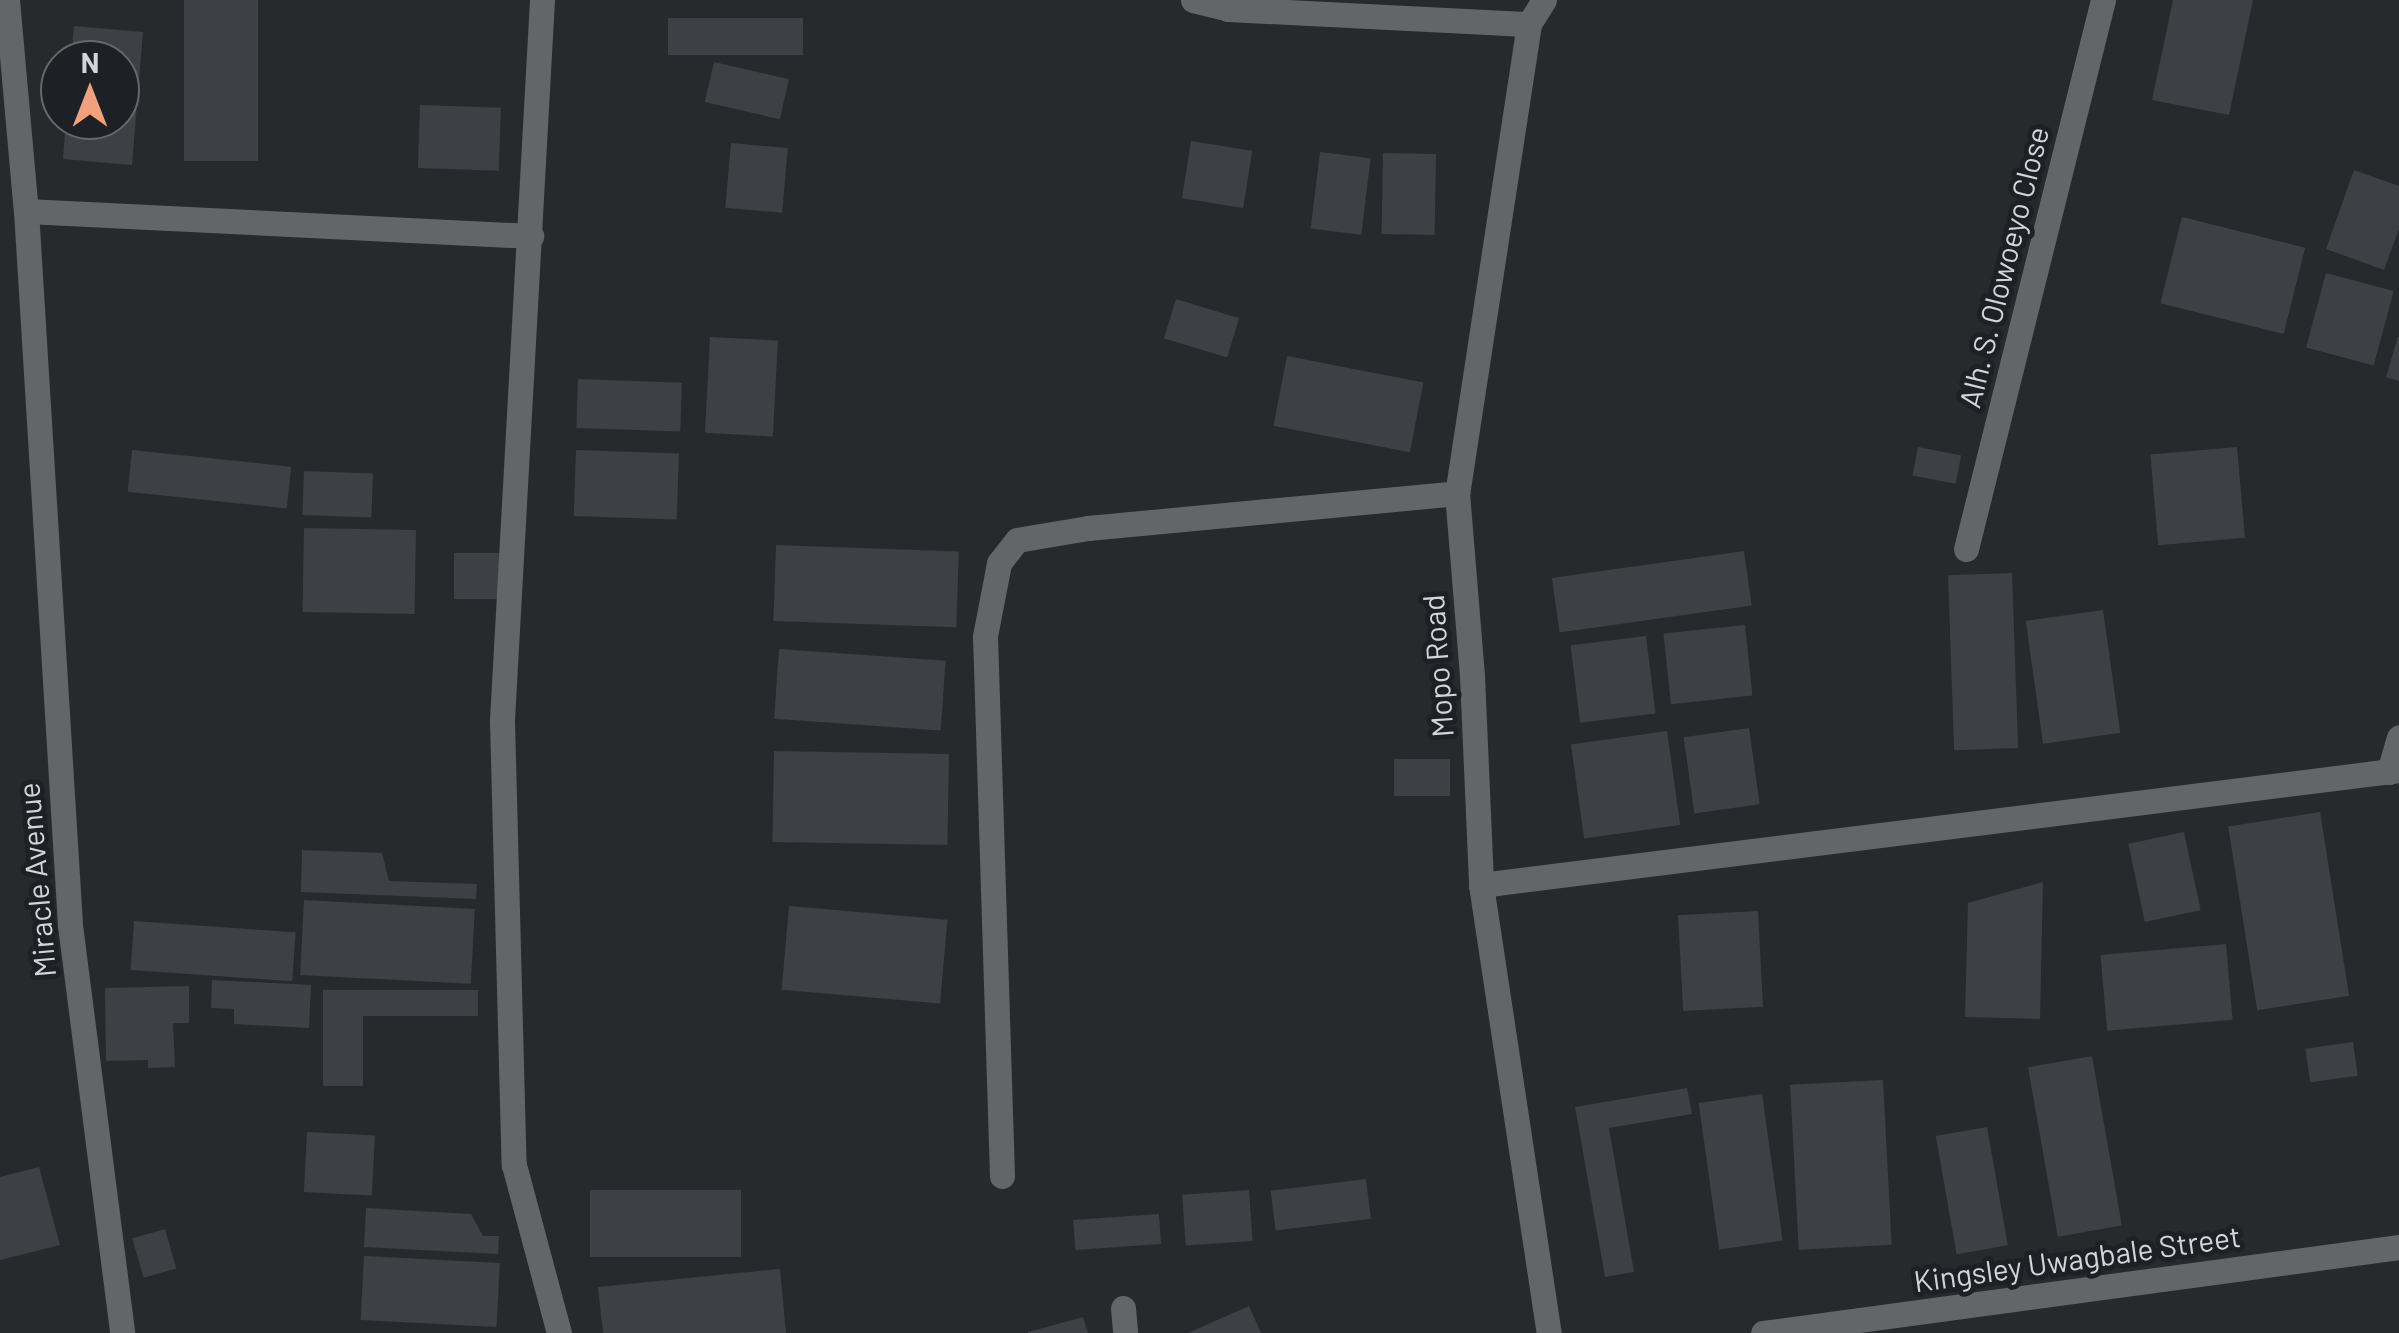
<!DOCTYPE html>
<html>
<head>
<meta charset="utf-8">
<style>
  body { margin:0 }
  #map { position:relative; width:2399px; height:1333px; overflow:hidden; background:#27292d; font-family:Barlow,sans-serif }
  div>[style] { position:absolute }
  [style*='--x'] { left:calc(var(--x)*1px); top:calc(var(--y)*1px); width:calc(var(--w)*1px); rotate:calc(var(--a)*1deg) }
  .building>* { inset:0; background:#3d4044; transform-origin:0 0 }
  .minor>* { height:25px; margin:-12.5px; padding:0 12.5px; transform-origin:12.5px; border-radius:12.5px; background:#646568 }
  span { translate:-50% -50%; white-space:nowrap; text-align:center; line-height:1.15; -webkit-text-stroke:10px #1d2024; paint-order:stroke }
  .street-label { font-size:30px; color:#d3d5d8 }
  .north { position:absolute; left:40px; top:40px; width:100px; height:100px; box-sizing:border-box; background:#1d2024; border:2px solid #66686c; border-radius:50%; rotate:0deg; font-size:28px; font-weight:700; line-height:40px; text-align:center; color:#d3d5d8 }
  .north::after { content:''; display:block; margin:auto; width:35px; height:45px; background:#f1a17c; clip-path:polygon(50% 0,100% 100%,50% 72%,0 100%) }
</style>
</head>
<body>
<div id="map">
  <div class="building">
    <div style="left:184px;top:0;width:74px;height:161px"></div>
    <div style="clip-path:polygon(2173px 0,2253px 0,2229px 115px,2152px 100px)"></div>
    <div style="left:668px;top:18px;width:135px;height:37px"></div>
    <div style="clip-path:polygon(74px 26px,143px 32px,132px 165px,63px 159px,66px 120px,120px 120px,120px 60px,71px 60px)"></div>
    <div style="left:714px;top:62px;width:77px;height:41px;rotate:13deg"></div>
    <div style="left:420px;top:105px;width:81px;height:63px;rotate:2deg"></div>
    <div style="left:1191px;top:141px;width:62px;height:58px;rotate:9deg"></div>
    <div style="left:731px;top:143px;width:57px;height:65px;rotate:5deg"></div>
    <div style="left:1320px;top:152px;width:51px;height:77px;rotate:7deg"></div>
    <div style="left:1383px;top:153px;width:53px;height:81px;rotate:1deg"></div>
    <div style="clip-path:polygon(2354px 170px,2399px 186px,2399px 229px,2384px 270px,2326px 249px)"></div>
    <div style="left:2182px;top:217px;width:127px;height:89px;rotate:14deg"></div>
    <div style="left:2326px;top:273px;width:70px;height:77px;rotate:15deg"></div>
    <div style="left:1176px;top:299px;width:66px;height:41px;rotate:17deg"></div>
    <div style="left:710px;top:337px;width:68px;height:96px;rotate:3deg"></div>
    <div style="clip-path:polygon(2398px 337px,2399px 337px,2399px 381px,2386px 377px)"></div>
    <div style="left:1287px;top:356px;width:139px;height:71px;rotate:11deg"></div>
    <div style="left:578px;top:379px;width:104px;height:49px;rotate:2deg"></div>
    <div style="left:1918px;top:447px;width:44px;height:29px;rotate:11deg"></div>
    <div style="left:2237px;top:447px;width:91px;height:87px;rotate:85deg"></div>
    <div style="left:132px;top:450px;width:160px;height:42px;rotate:6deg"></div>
    <div style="left:576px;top:450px;width:103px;height:66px;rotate:2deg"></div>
    <div style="left:304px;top:471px;width:69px;height:44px;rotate:2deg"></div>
    <div style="left:304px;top:528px;width:112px;height:84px;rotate:1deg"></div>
    <div style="left:776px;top:545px;width:183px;height:76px;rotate:2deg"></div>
    <div style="left:1744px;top:551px;width:55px;height:194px;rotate:82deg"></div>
    <div style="left:454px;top:553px;width:48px;height:46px"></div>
    <div style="left:2012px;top:573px;width:175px;height:64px;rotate:88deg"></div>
    <div style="left:2103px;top:610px;width:124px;height:78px;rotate:82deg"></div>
    <div style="left:1745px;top:625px;width:71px;height:82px;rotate:84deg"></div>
    <div style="left:1646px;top:636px;width:78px;height:76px;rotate:83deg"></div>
    <div style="left:779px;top:649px;width:167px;height:70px;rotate:4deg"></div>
    <div style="left:1749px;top:728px;width:77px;height:66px;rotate:82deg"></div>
    <div style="left:1667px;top:731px;width:95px;height:97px;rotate:82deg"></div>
    <div style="left:774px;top:751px;width:175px;height:91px;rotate:1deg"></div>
    <div style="left:1394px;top:759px;width:56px;height:37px"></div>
    <div style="left:2320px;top:812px;width:186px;height:93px;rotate:81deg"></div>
    <div style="left:2184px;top:832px;width:80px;height:57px;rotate:78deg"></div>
    <div style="clip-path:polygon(302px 850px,382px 853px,389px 881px,477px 884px,476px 899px,301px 892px)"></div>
    <div style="clip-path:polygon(2043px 882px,2040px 1019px,1965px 1017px,1968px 903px)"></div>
    <div style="left:304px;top:900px;width:171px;height:75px;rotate:3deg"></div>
    <div style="left:789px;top:906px;width:159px;height:84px;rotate:5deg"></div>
    <div style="left:1758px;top:911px;width:96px;height:80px;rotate:87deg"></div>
    <div style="left:134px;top:921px;width:162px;height:49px;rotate:4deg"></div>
    <div style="left:2226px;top:944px;width:76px;height:126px;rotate:85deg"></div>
    <div style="clip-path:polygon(212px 980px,311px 985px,309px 1028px,234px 1024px,234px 1009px,211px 1008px)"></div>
    <div style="clip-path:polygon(189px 986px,189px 1023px,173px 1023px,175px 1067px,148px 1068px,148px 1060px,106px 1061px,105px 988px)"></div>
    <div style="clip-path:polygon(323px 990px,478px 990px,478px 1016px,363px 1016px,363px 1086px,323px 1086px)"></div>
    <div style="left:2353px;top:1042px;width:34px;height:48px;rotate:82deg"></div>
    <div style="left:2092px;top:1056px;width:172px;height:65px;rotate:80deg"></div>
    <div style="left:1883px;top:1080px;width:165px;height:93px;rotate:87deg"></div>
    <div style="clip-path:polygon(1687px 1088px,1692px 1114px,1609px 1128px,1634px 1272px,1605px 1277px,1575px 1107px)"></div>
    <div style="left:1762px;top:1094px;width:148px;height:64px;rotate:82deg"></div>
    <div style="left:1987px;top:1127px;width:120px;height:52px;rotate:80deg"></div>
    <div style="left:307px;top:1132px;width:68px;height:60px;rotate:3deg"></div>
    <div style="clip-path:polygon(39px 1167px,60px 1245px,0 1260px,0 1177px)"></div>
    <div style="left:1366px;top:1179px;width:40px;height:96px;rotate:83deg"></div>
    <div style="left:741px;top:1190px;width:67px;height:151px;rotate:90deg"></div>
    <div style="left:1249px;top:1190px;width:51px;height:67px;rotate:86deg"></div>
    <div style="clip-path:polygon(366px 1208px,471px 1214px,483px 1236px,499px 1236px,498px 1254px,364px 1247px)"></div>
    <div style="left:1159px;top:1214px;width:30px;height:86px;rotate:86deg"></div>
    <div style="left:165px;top:1229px;width:41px;height:34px;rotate:74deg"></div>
    <div style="left:364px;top:1256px;width:136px;height:64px;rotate:3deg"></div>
    <div style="clip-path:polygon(780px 1269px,786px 1333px,603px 1333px,598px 1287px)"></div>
    <div style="clip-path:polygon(1249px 1306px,1261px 1333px,1188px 1333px)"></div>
    <div style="clip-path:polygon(1083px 1317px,1088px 1333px,1028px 1333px,1028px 1332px)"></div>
  </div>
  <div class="minor">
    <div style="--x:7;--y:0;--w:212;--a:84.9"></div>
    <div style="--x:26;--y:211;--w:715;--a:86.47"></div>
    <div style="--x:70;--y:925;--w:411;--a:82.7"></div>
    <div style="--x:542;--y:0;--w:722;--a:93.18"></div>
    <div style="--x:502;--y:721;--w:444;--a:88.5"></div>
    <div style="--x:514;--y:1165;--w:174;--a:75"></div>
    <div style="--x:1193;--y:0;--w:36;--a:14"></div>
    <div style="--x:1228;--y:9;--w:301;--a:2.9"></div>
    <div style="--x:1544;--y:0;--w:28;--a:122"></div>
    <div style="--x:1529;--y:24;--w:474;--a:98.7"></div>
    <div style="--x:1457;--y:493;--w:184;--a:85.3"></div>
    <div style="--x:1472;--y:676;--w:209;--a:87.5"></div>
    <div style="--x:1481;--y:885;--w:453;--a:81.4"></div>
    <div style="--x:26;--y:211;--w:506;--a:2.83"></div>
    <div style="--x:1966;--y:549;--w:566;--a:-75.99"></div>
    <div style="--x:2389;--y:772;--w:36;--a:-74"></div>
    <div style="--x:1481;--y:885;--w:925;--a:-7.14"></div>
    <div style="--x:1002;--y:1176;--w:540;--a:-91.8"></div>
    <div style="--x:985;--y:636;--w:74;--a:-79.1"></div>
    <div style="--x:999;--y:563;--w:29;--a:-52"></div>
    <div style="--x:1017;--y:540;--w:72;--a:-9.6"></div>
    <div style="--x:1088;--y:528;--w:371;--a:-5.4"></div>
    <div style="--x:1123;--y:1308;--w:25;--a:85"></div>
    <div style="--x:1763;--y:1333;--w:642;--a:-7.7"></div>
  </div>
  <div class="street-label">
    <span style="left:2003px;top:267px;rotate:-76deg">Alh. S. Olowoeyo Close</span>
    <span style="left:1437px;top:666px;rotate:-94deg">Mopo Road</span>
    <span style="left:36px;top:880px;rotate:-95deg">Miracle Avenue</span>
    <span style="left:2077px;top:1258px;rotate:-8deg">Kingsley Uwagbale Street</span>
  </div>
  <div class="north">N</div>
</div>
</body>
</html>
